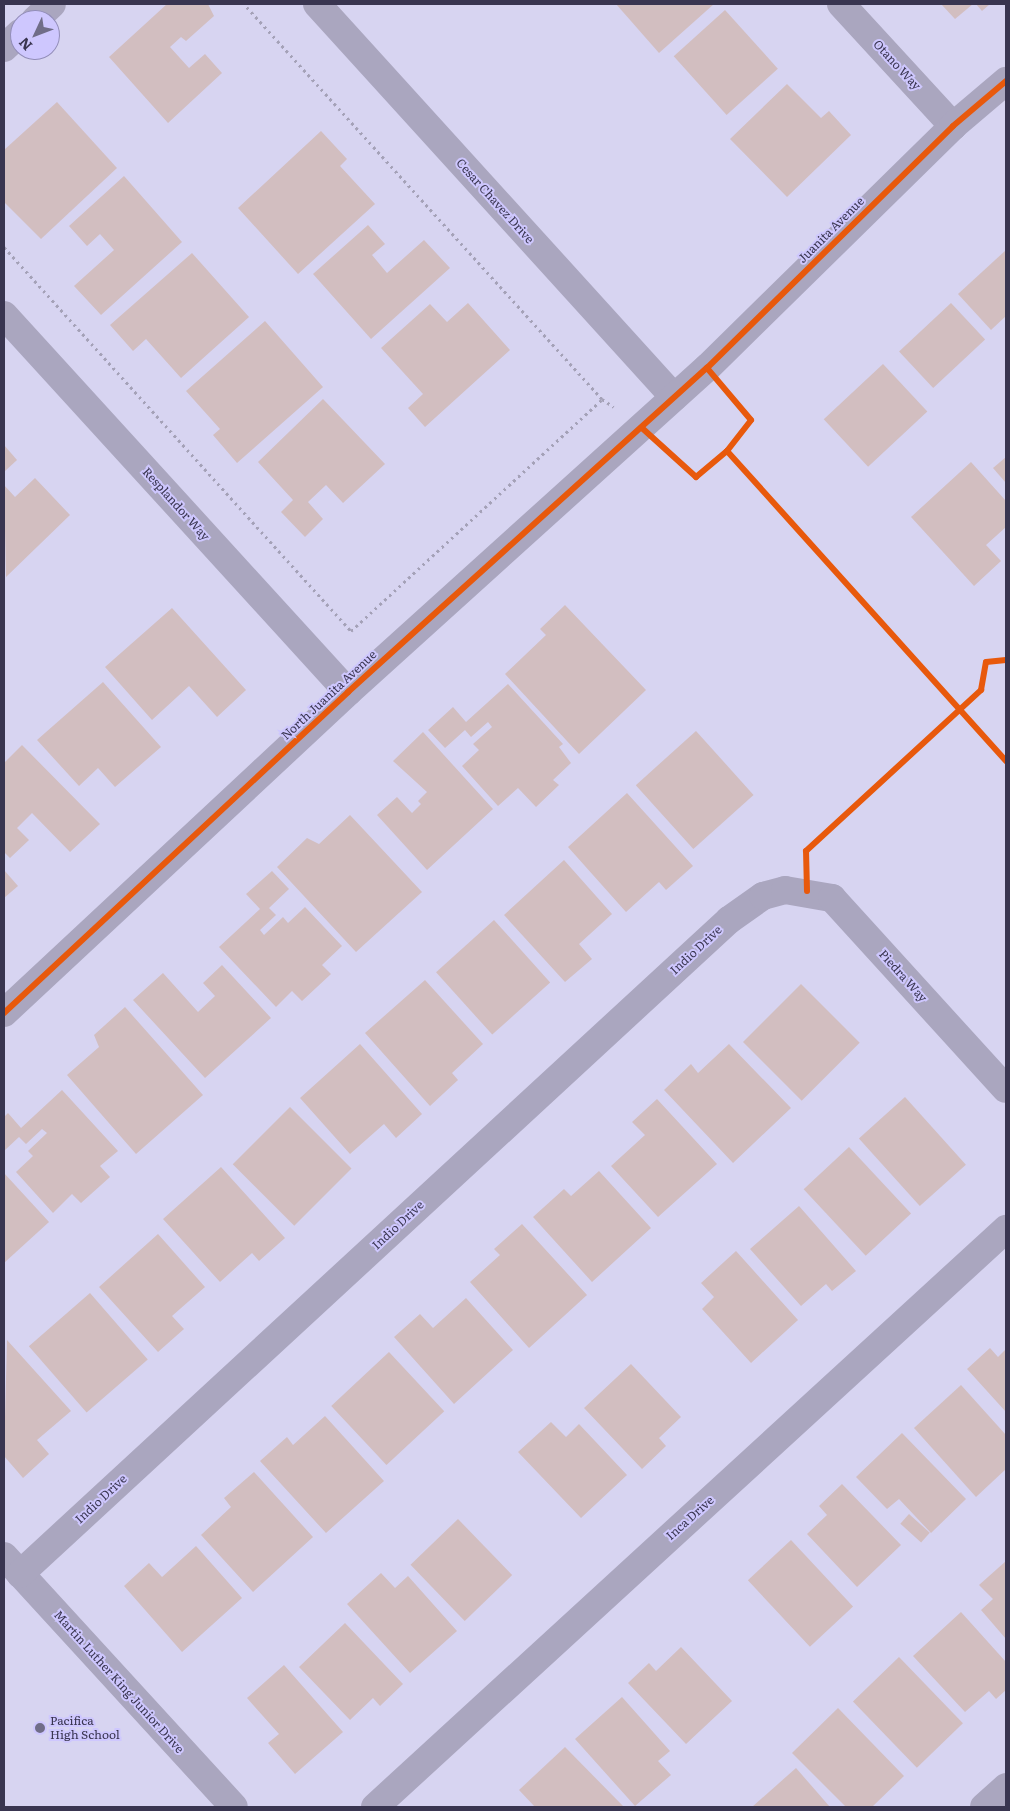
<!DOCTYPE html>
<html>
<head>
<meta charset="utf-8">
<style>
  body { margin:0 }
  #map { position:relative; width:1010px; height:1811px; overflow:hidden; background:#d7d4f1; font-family:Literata,serif }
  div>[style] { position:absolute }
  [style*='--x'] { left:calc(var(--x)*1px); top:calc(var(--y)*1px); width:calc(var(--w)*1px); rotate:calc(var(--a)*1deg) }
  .building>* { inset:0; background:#d2bec0; transform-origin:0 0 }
  .path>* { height:3px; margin-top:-1.5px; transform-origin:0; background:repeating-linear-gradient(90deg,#a4a1b7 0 2.5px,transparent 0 6.5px) }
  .minor>* { height:28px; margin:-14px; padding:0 14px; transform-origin:14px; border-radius:14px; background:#aaa6bf }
  .cycleway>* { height:6px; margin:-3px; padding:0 3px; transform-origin:3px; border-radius:3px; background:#e8590c }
  .dots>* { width:14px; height:14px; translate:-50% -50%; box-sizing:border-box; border:2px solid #cec7fe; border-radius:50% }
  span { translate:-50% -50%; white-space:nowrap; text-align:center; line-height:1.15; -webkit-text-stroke:4px #cec7fe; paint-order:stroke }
  .street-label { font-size:12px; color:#393550 }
  .poi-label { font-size:12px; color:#393550 }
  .left { translate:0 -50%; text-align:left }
  .frame { position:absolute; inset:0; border:5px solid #393550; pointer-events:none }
  .north { position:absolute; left:10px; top:10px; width:50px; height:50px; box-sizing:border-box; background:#cec7fe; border:1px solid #928db8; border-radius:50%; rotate:227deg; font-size:14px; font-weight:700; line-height:20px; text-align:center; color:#393550 }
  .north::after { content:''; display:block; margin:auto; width:18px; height:22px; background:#706d88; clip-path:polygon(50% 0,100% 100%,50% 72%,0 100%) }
</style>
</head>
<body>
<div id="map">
  <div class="building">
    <div style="clip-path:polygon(167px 4px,208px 4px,214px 16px,186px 41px,181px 37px,170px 47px,189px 68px,205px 54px,222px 73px,168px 123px,109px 57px)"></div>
    <div style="clip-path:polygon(616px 4px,714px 4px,659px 53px)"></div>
    <div style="clip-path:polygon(941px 4px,973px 4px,955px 19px)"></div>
    <div style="clip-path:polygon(976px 4px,990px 4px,982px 11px)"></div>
    <div style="left:725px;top:10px;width:79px;height:69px;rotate:48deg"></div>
    <div style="clip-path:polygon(787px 84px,821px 118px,829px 111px,851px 135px,787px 197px,730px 139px)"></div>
    <div style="clip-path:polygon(57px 102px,117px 168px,41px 239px,4px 202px,4px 150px)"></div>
    <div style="clip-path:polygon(321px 131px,347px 159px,340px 166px,375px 204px,298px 274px,238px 208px)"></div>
    <div style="clip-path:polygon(124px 176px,182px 242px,101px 315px,74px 286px,114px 250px,100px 234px,87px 246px,69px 226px)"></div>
    <div style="clip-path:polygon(368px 225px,385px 244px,372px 255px,387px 273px,424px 240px,450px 268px,371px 339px,313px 274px)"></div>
    <div style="clip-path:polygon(1006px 250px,1006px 316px,991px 330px,958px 294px)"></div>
    <div style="clip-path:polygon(192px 253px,249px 317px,181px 378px,146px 339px,133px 351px,110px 325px)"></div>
    <div style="clip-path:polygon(468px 303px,510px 350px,425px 427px,408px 408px,423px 394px,381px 348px,430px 304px,447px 322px)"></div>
    <div style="left:951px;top:303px;width:50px;height:71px;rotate:47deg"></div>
    <div style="clip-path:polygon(265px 321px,323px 387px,237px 463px,213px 435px,220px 429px,186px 391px)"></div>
    <div style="left:883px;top:364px;width:65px;height:81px;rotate:47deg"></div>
    <div style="clip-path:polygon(323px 399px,385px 464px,343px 503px,326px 485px,308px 502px,323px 519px,305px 537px,281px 512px,293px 500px,258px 462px)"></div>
    <div style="clip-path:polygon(4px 445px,17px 460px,4px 472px)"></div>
    <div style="clip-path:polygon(1006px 457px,1006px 483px,993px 468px)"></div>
    <div style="clip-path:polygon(971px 462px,1006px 501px,1006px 527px,986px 545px,1001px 561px,974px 586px,911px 517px)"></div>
    <div style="clip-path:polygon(35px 478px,70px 515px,6px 577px,4px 485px,15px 497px)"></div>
    <div style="clip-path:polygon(565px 605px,646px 690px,579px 754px,505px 674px,546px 635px,540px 629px)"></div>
    <div style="clip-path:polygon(172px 608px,246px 690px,217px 717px,189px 686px,152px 720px,105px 667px)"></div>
    <div style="clip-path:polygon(103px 682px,161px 747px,115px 787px,98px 768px,79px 786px,37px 740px)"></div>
    <div style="clip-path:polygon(508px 684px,563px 744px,559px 747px,571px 763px,553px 780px,559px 785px,536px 807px,518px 788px,498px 806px,462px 766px,479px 750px,473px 744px,492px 727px,488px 722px,471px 737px,465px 730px,445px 748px,428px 730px,453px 707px,466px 722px)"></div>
    <div style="left:696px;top:731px;width:86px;height:81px;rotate:48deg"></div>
    <div style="clip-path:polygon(423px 732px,493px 809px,427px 870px,377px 815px,397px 797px,412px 813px,421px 804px,418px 801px,427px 792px,393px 761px)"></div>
    <div style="clip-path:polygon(22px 745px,100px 824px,70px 852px,32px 813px,17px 828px,29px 840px,10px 858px,4px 852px,4px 763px)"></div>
    <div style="clip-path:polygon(627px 793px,693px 866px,666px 890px,659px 882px,626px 912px,568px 847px)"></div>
    <div style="clip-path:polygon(350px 815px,422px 892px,356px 952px,277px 867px,307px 838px,319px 844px)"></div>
    <div style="clip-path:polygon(564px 860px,612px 914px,579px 944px,592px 959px,565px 982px,504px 915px)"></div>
    <div style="clip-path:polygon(4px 870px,18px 886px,4px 898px)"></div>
    <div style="clip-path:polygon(272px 871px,289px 889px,269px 908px,276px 915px,260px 930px,264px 935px,283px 917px,288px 923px,305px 907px,342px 946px,322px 965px,331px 974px,302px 1001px,292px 991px,276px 1007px,219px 947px,260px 909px,246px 894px)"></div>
    <div style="left:494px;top:920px;width:84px;height:78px;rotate:48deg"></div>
    <div style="clip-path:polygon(222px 965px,271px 1018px,205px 1078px,133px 1000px,163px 973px,198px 1012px,215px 996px,203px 983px)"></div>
    <div style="clip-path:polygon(425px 980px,483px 1044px,452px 1073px,458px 1080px,430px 1106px,365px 1033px)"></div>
    <div style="left:801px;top:984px;width:83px;height:82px;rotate:45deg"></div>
    <div style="clip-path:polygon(125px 1007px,203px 1095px,136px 1154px,67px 1075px,99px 1047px,94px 1035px)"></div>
    <div style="clip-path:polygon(360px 1044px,422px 1114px,396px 1138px,384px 1124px,350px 1154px,300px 1098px)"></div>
    <div style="clip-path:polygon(729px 1044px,791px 1108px,733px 1163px,664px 1090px,691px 1064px,698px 1073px)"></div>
    <div style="clip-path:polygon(62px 1090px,118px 1151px,100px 1166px,110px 1177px,81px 1203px,72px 1194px,53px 1213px,16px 1172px,33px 1156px,28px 1151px,47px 1133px,42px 1129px,26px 1144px,19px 1137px,4px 1151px,4px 1117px,8px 1113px,21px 1128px)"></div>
    <div style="left:905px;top:1097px;width:91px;height:62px;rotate:48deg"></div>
    <div style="clip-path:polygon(657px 1099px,717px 1164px,658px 1217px,611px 1166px,645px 1135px,632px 1122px)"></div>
    <div style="left:290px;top:1107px;width:87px;height:81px;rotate:45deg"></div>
    <div style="left:849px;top:1147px;width:91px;height:62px;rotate:47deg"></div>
    <div style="clip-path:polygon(221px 1167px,285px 1238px,259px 1261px,252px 1253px,220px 1282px,163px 1219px)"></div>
    <div style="clip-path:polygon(599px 1171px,651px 1228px,592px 1282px,533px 1217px,564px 1189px,571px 1196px)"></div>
    <div style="clip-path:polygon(4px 1173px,49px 1222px,4px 1263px)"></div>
    <div style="clip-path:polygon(799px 1206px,856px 1271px,832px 1291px,826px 1284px,801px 1306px,750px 1249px)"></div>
    <div style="clip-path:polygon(522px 1224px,587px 1295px,529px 1348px,470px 1282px,500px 1255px,494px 1249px)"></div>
    <div style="clip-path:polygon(158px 1234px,205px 1287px,172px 1316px,184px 1329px,158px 1352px,99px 1287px)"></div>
    <div style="clip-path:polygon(736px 1251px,798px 1320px,751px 1363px,702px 1309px,714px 1297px,701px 1283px)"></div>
    <div style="left:90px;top:1293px;width:88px;height:81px;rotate:49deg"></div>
    <div style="clip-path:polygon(466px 1298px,513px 1350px,454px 1404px,394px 1337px,420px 1314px,433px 1328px)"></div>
    <div style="clip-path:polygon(7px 1340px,71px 1411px,37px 1440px,49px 1454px,23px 1478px,4px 1456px)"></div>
    <div style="clip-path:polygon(990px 1348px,998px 1357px,1006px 1349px,1006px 1412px,967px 1369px)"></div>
    <div style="left:389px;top:1352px;width:81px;height:79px;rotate:47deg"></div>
    <div style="clip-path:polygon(631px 1364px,681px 1417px,659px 1438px,666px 1446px,642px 1469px,584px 1408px)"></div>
    <div style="clip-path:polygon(961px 1385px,1006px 1435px,1006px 1469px,976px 1497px,914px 1428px)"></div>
    <div style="clip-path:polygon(325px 1416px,384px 1481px,326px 1533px,260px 1461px,287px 1437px,293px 1445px)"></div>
    <div style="clip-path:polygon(551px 1422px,566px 1437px,579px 1424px,627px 1475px,581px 1518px,518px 1452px)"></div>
    <div style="clip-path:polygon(902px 1433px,966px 1499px,931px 1533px,899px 1499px,887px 1509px,856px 1477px)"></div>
    <div style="clip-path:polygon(254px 1472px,313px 1537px,253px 1592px,201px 1535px,231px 1507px,224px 1498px)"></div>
    <div style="clip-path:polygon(842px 1484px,901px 1545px,857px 1587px,807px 1534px,827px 1515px,819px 1506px)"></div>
    <div style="left:909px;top:1514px;width:28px;height:13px;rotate:42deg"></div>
    <div style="left:458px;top:1519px;width:78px;height:66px;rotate:46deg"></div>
    <div style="left:791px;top:1540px;width:91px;height:59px;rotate:47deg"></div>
    <div style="clip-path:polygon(196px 1546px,242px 1598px,182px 1652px,124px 1586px,149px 1563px,162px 1577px)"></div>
    <div style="clip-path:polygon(1006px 1561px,1006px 1639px,981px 1610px,993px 1599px,979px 1585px)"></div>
    <div style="clip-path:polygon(381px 1573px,395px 1588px,408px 1576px,457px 1631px,410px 1673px,347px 1604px)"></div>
    <div style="clip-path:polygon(961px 1612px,1006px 1662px,1006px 1690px,996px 1699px,989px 1691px,965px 1712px,913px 1656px)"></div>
    <div style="clip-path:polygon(345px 1623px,403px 1684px,380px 1706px,373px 1698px,350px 1720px,299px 1667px)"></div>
    <div style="clip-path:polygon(681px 1647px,732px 1701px,686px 1744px,628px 1683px,649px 1663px,656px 1671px)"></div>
    <div style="left:899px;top:1657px;width:92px;height:64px;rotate:46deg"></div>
    <div style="clip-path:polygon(284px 1665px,343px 1732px,295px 1774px,268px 1743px,279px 1734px,247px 1698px)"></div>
    <div style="clip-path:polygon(622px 1697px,670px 1751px,658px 1761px,671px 1775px,635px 1806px,575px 1739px)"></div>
    <div style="clip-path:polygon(838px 1708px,904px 1776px,872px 1807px,846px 1807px,792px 1753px)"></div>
    <div style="clip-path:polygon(565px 1747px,624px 1807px,535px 1807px,519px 1790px)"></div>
    <div style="clip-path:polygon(796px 1768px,830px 1807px,752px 1807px)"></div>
  </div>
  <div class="path">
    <div style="--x:4;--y:247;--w:518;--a:47.9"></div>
    <div style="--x:351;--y:631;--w:342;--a:-42.7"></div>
    <div style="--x:602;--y:399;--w:533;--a:-132.19"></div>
    <div style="--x:602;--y:399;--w:14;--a:34"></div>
  </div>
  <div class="minor">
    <div style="--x:317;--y:4;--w:531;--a:47.75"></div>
    <div style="--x:841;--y:4;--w:166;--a:47.4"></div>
    <div style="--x:35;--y:20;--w:23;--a:-43"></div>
    <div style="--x:4;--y:48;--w:22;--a:-43"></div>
    <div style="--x:4;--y:315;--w:510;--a:47.62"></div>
    <div style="--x:4;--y:1013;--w:471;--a:-43"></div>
    <div style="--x:348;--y:692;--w:484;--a:-42.1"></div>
    <div style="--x:707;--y:368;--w:345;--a:-44.5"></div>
    <div style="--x:953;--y:126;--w:70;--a:-40.3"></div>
    <div style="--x:4;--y:1556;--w:340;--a:47.5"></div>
    <div style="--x:20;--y:1574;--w:965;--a:-42.69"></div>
    <div style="--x:729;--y:920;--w:42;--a:-35.2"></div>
    <div style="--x:763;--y:896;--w:23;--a:-15"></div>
    <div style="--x:785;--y:890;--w:48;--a:9.7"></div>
    <div style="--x:832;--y:898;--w:258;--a:47.7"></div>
    <div style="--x:375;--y:1807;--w:856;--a:-42.49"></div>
    <div style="--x:984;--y:1807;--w:30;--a:-42"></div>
  </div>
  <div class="cycleway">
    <div style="--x:642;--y:428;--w:73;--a:42.2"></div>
    <div style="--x:696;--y:477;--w:40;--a:-40"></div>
    <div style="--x:727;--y:451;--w:39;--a:-52"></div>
    <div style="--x:751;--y:420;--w:68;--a:-130.2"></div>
    <div style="--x:727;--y:451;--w:417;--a:48"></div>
    <div style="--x:807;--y:891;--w:40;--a:-91.4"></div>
    <div style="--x:806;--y:851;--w:238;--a:-42.6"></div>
    <div style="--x:981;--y:690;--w:28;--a:-80"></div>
    <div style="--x:986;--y:662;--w:20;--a:-6"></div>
    <div style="--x:4;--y:1013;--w:471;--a:-43"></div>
    <div style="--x:348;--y:692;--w:484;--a:-42.1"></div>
    <div style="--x:707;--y:368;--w:345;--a:-44.5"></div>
    <div style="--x:953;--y:126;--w:70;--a:-40.3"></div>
  </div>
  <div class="dots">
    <div style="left:40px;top:1728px;background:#706d88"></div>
  </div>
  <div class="street-label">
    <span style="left:897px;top:65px;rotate:47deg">Otano Way</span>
    <span style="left:495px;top:201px;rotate:48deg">Cesar Chavez Drive</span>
    <span style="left:831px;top:230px;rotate:-45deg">Juanita Avenue</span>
    <span style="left:176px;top:504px;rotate:48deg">Resplandor Way</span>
    <span style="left:329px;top:695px;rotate:-43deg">North Juanita Avenue</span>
    <span style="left:696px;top:950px;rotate:-43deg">Indio Drive</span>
    <span style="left:903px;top:976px;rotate:48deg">Piedra Way</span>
    <span style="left:398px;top:1225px;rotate:-43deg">Indio Drive</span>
    <span style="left:101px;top:1499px;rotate:-43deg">Indio Drive</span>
    <span style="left:690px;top:1518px;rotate:-42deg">Inca Drive</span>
    <span style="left:119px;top:1682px;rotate:48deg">Martin Luther King Junior Drive</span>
  </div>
  <div class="poi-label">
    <span class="left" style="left:50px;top:1728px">Pacifica<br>High School</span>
  </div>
  <div class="frame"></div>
  <div class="north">N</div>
</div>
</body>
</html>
